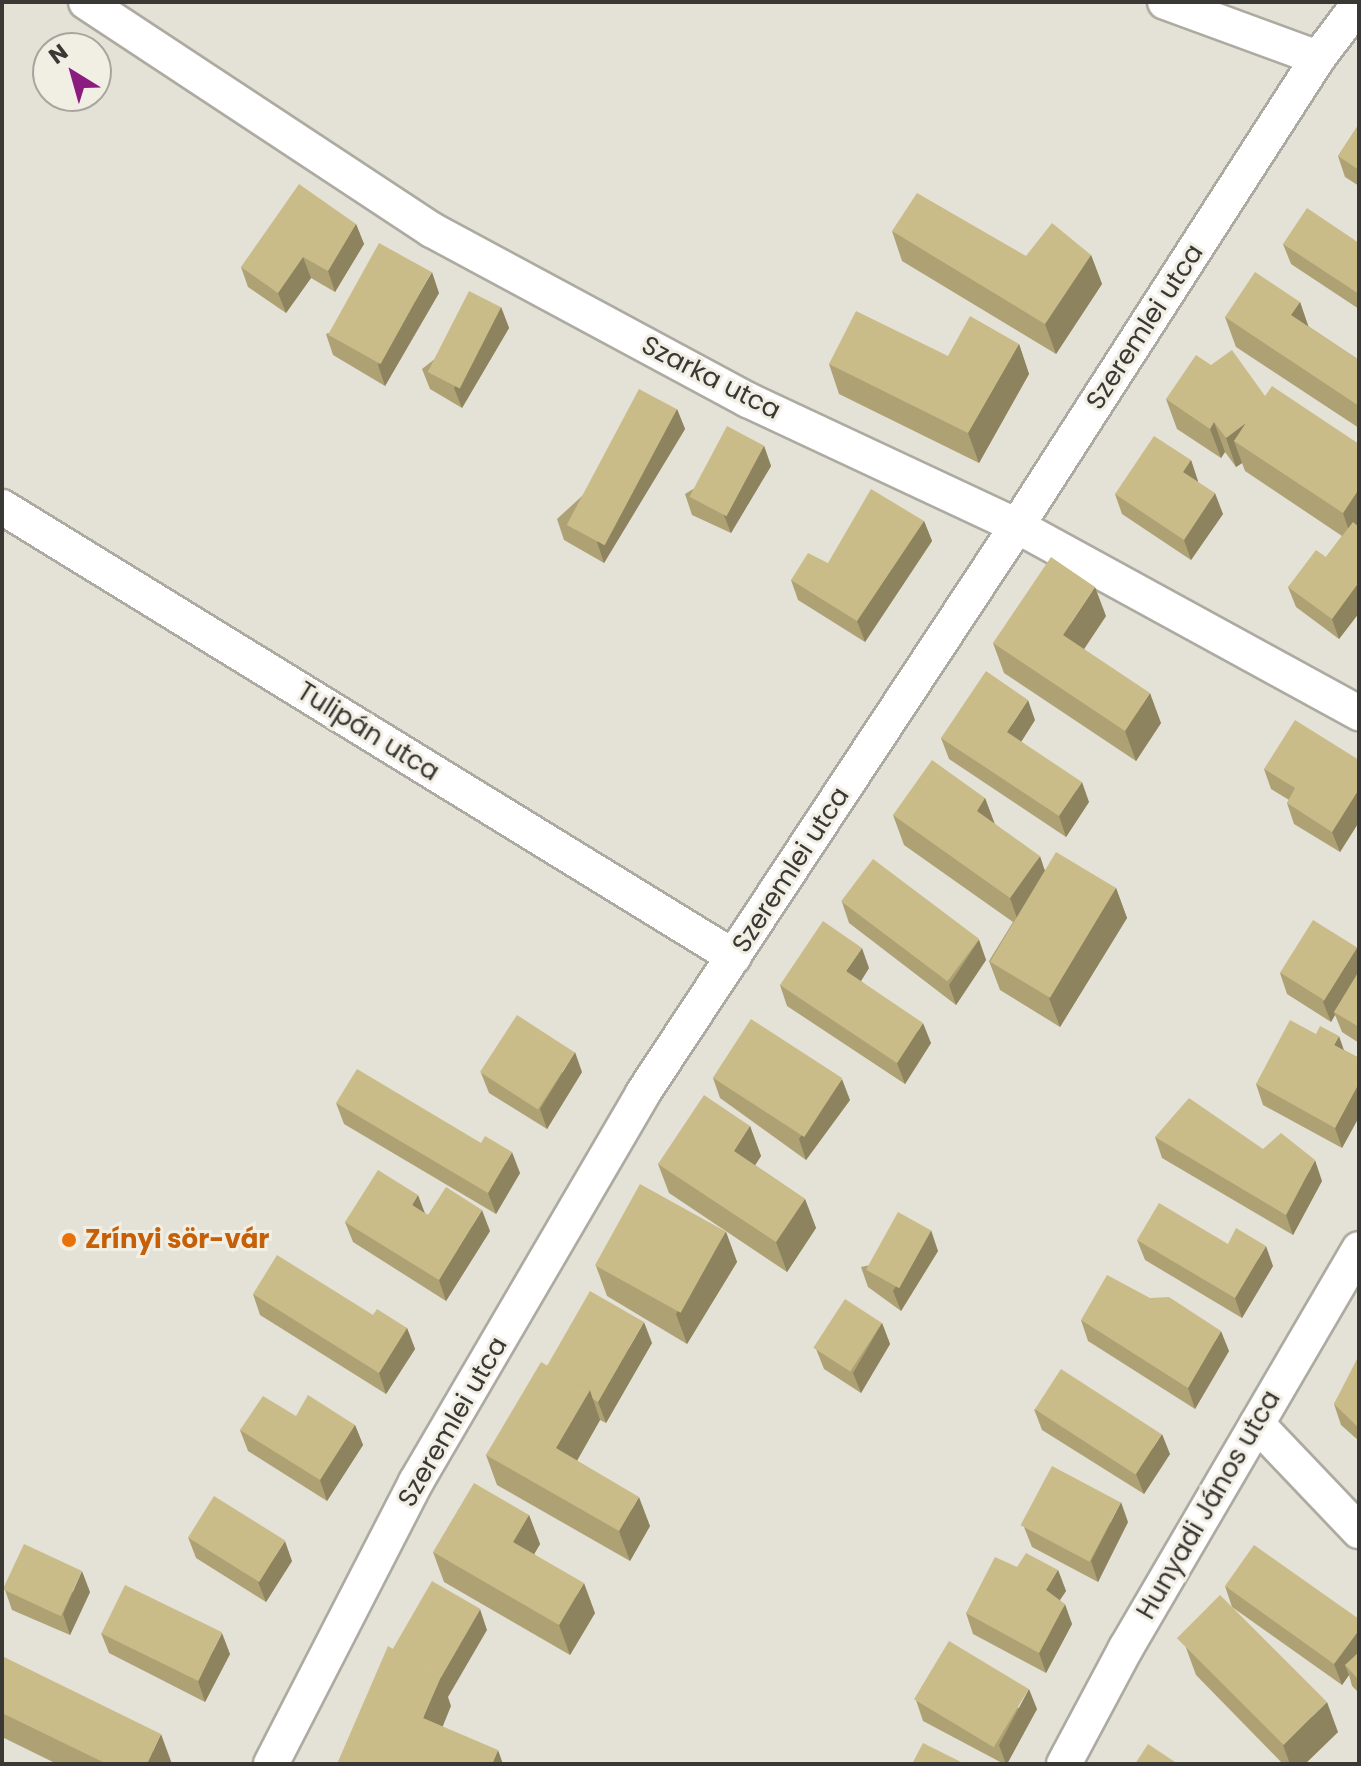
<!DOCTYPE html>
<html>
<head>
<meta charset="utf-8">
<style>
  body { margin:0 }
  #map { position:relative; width:1361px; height:1766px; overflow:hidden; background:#e4e1d7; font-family:Poppins,sans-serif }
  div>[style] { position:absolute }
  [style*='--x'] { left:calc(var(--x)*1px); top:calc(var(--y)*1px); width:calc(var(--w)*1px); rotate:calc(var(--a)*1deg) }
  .roads { filter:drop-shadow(2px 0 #adaba1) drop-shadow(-2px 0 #adaba1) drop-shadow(0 2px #adaba1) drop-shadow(0 -2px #adaba1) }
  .street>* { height:34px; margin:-17px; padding:0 17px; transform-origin:17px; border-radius:17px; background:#fff }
  .wall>* { inset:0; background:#aea275 }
  .shaded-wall>* { inset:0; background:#8d845f }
  .building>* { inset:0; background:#cabc88; transform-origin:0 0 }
  .dots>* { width:22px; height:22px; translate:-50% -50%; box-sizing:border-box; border:4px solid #f1eee4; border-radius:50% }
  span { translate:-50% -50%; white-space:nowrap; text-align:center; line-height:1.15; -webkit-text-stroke:6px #f1eee4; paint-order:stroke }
  .street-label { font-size:26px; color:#393834 }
  .food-label { font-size:26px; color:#c56008; font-weight:700 }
  .left { translate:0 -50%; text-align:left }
  .frame { position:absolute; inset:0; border:4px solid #393834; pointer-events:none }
  .north { position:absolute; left:32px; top:32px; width:80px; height:80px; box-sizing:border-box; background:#f1eee4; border:2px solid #a7a59e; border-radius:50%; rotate:323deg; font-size:22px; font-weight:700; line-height:32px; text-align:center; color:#393834 }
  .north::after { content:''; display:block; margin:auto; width:28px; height:36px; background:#8a1b7f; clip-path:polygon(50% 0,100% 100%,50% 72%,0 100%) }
</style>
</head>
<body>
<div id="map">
  <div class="roads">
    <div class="street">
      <div style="--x:86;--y:2;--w:414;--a:33.4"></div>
      <div style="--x:432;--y:230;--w:359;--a:28.3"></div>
      <div style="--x:748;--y:400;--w:297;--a:25.1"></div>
      <div style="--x:1017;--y:526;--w:390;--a:28.7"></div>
      <div style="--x:1165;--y:2;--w:163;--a:20.1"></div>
      <div style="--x:2;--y:507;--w:859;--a:31.58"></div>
      <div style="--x:1257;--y:1424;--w:148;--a:46.4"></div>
      <div style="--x:271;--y:1764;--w:317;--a:-62.8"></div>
      <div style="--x:416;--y:1482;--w:450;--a:-59.7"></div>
      <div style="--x:643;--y:1093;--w:679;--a:-56.59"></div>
      <div style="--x:1017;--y:526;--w:556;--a:-57.25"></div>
      <div style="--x:1318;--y:58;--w:68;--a:-52.8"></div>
      <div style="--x:1064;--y:1764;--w:132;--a:-61.9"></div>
      <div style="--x:1126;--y:1648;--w:462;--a:-59.7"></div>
    </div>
  </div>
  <div class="wall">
    <div style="clip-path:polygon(1359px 124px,1359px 186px,1345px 177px,1338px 156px)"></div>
    <div style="clip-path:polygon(356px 224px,364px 244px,335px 292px,311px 278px,286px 313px,248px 287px,241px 267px)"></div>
    <div style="clip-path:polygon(892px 231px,1026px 256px,1091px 255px,1102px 284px,1056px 354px,902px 261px)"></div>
    <div style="clip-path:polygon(1359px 243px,1359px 309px,1291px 264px,1283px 244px)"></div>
    <div style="clip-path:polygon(439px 293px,385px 386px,333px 355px,326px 334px)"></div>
    <div style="clip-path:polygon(1300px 302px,1308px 326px,1359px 360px,1359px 428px,1236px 347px,1225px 317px)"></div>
    <div style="clip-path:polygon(501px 307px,509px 328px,462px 408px,430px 389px,422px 369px)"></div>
    <div style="clip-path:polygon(1019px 344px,1029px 374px,979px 463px,839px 394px,829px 364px,948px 356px)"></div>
    <div style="clip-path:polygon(1265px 396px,1359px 444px,1359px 613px,1339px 639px,1296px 607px,1288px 587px,1326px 557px,1342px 536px,1245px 471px,1242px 463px,1236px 467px,1225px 452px,1221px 458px,1177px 429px,1166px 399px)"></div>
    <div style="clip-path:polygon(677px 409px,685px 429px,604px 563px,564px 540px,557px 519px)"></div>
    <div style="clip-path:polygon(764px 446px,771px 466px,731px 533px,692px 515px,685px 494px)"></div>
    <div style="clip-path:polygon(1191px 460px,1198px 482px,1223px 514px,1191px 560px,1122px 514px,1115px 494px)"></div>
    <div style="clip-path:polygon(924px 521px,932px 541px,865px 642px,798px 600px,791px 580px)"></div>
    <div style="clip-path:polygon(1106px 616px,1084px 649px,1161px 723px,1136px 761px,1004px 673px,993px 643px)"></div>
    <div style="clip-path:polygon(1035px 720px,1021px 742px,1089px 802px,1066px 837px,949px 759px,941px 738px)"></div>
    <div style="clip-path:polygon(1359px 760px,1359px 822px,1340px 852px,1294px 824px,1287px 803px,1289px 800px,1271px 789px,1264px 769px)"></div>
    <div style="clip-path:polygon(985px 798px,995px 824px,1045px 870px,1116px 888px,1127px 918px,1060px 1027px,1000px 990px,989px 961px,1013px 922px,904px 845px,893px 815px)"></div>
    <div style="clip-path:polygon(842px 902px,979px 940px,986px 960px,956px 1005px,849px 923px)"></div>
    <div style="clip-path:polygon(1357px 948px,1359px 953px,1359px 1043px,1342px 1032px,1335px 1015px,1331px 1022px,1287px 994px,1280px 973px)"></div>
    <div style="clip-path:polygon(869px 968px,861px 981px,931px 1043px,905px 1084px,787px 1006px,780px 985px)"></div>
    <div style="clip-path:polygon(1344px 1050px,1359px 1058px,1359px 1117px,1342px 1148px,1263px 1105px,1256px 1084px)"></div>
    <div style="clip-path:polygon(582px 1072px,547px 1129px,489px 1093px,481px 1073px)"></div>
    <div style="clip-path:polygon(713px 1078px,850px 1100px,806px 1160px,720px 1098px)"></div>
    <div style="clip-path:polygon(336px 1103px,481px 1143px,520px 1173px,496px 1214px,344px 1124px)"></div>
    <div style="clip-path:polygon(750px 1126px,761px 1156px,755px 1165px,805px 1199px,816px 1228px,787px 1272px,669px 1193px,658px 1164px)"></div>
    <div style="clip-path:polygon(1155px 1137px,1263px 1149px,1322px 1181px,1293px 1235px,1162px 1158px)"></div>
    <div style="clip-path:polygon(425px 1214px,490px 1231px,446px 1301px,353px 1242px,345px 1222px)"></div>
    <div style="clip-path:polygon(726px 1232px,737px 1262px,687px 1344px,607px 1296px,596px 1266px)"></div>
    <div style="clip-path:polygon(1137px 1240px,1228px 1244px,1273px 1266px,1242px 1318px,1145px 1260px)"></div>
    <div style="clip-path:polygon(938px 1251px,901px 1311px,868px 1287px,861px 1267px)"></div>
    <div style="clip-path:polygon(253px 1294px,373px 1315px,407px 1328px,415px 1349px,386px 1394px,260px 1315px)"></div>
    <div style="clip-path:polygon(1150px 1298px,1229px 1351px,1195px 1409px,1088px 1341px,1081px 1320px)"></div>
    <div style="clip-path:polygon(882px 1323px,890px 1344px,861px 1393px,824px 1369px,816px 1349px)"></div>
    <div style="clip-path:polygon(652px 1343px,606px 1423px,600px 1420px,577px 1461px,650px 1526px,630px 1561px,497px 1485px,486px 1455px,547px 1366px)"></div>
    <div style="clip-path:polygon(1359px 1359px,1359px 1441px,1341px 1425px,1334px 1404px)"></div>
    <div style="clip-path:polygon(1034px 1409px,1170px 1454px,1144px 1494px,1042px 1430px)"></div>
    <div style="clip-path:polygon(296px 1416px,355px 1425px,363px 1445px,327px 1501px,248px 1451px,240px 1430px)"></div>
    <div style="clip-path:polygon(529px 1515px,540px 1544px,534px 1554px,595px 1613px,570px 1655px,444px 1582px,433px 1552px)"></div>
    <div style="clip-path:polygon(1128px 1522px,1098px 1582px,1032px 1547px,1024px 1527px)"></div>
    <div style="clip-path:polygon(188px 1537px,292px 1561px,266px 1602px,196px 1558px)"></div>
    <div style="clip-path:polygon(1017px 1567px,1058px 1570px,1066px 1591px,1060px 1600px,1072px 1624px,1046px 1673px,973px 1634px,966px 1613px)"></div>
    <div style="clip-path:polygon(1225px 1586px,1359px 1619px,1359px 1693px,1352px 1686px,1349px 1675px,1342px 1685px,1232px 1607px)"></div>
    <div style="clip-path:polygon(5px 1590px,90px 1592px,70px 1635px,12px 1610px)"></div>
    <div style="clip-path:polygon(101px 1633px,230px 1654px,205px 1702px,109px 1653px)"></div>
    <div style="clip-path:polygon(1185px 1645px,1338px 1732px,1305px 1764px,1283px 1764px,1196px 1675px)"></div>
    <div style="clip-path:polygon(2px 1656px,172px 1764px,57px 1764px,2px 1737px)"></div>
    <div style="clip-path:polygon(916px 1700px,1037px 1709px,1007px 1764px,1004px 1764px,923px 1721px)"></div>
  </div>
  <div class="shaded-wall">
    <div style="clip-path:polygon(356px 224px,364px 244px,335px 292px,328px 271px)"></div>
    <div style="clip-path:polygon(1091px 255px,1102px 284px,1056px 354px,1045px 324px)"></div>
    <div style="clip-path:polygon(303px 257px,311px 278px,286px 313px,278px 293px)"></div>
    <div style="clip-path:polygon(432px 272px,439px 293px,385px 386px,378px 365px)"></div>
    <div style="clip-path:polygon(1300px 302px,1310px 331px,1291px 315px)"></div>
    <div style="clip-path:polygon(501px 307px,509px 328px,462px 408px,454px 388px)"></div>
    <div style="clip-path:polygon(1019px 344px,1029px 374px,979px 463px,968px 433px)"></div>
    <div style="clip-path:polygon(677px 409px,685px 429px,604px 563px,597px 542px)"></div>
    <div style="clip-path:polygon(1214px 422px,1225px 452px,1221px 458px,1210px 429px)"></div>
    <div style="clip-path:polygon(1246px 423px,1234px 441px,1242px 463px,1236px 467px,1226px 438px)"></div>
    <div style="clip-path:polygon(764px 446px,771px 466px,731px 533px,723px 513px)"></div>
    <div style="clip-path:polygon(1191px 460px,1198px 481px,1190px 492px,1183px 472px)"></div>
    <div style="clip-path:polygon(1359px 489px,1359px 535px,1353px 543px,1343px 513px)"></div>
    <div style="clip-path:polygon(1215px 493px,1223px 514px,1191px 560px,1184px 540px)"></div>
    <div style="clip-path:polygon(924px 521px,932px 541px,865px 642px,857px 621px)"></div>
    <div style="clip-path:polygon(1359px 582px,1359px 613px,1339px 639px,1332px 619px)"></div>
    <div style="clip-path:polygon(1095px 587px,1106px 616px,1074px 664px,1063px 635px)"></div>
    <div style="clip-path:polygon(1150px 693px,1161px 723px,1136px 761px,1125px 731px)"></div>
    <div style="clip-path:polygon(1028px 700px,1035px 720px,1014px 753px,1007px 732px)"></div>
    <div style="clip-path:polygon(1082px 782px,1089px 802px,1066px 837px,1059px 816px)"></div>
    <div style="clip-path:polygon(1359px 789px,1359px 822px,1340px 852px,1332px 832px)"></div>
    <div style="clip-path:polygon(985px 798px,996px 828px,977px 811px)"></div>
    <div style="clip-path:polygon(1040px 856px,1050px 886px,1020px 927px,1010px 898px)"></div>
    <div style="clip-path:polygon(1116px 888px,1127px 918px,1060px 1027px,1049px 998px)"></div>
    <div style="clip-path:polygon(979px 940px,986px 960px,956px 1005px,949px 985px)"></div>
    <div style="clip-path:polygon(862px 948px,869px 968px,854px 992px,846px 971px)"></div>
    <div style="clip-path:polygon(1357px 948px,1359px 953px,1359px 977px,1334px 1012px,1335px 1015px,1331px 1022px,1323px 1002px)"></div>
    <div style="clip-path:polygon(923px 1023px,931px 1043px,905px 1084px,897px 1063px)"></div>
    <div style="clip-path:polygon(1339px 1036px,1346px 1056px,1334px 1045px)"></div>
    <div style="clip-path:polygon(575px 1052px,582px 1072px,547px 1129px,540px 1109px)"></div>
    <div style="clip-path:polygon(842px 1079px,850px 1100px,806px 1160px,799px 1139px)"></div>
    <div style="clip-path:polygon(1359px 1083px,1359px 1117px,1342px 1148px,1335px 1128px)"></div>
    <div style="clip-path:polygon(750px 1126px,761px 1156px,745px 1181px,734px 1151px)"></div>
    <div style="clip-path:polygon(512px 1152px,520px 1173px,496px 1214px,488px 1193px)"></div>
    <div style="clip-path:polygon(1315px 1160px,1322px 1181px,1293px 1235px,1286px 1215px)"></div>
    <div style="clip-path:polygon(418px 1195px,426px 1216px,412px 1205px)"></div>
    <div style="clip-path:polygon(805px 1199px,816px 1228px,787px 1272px,776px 1242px)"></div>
    <div style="clip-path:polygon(482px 1210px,490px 1231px,446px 1301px,439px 1280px)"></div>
    <div style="clip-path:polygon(931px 1230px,938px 1251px,901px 1311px,893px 1291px)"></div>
    <div style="clip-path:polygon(726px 1232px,737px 1262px,687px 1344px,676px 1314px)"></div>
    <div style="clip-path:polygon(1266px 1246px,1273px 1266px,1242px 1318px,1235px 1298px)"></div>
    <div style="clip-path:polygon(644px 1322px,652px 1343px,606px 1423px,598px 1402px)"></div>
    <div style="clip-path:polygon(882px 1323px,890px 1344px,861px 1393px,853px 1373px)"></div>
    <div style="clip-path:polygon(407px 1328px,415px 1349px,386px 1394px,379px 1373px)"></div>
    <div style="clip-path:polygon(1221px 1331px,1229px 1351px,1195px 1409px,1188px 1388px)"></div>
    <div style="clip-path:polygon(590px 1390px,600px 1420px,567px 1478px,556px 1448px)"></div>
    <div style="clip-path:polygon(355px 1425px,363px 1445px,327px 1501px,320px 1480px)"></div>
    <div style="clip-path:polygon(1162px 1434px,1170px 1454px,1144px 1494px,1136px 1474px)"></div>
    <div style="clip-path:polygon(639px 1497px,650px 1526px,630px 1561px,619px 1531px)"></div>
    <div style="clip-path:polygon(1121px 1502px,1128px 1522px,1098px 1582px,1091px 1561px)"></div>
    <div style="clip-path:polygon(529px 1515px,540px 1544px,524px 1572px,513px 1542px)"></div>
    <div style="clip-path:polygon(285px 1541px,292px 1561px,266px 1602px,258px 1582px)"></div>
    <div style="clip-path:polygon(1058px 1570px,1066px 1591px,1053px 1610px,1046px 1590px)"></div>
    <div style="clip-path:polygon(82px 1571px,90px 1592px,70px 1635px,63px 1614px)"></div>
    <div style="clip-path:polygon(584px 1583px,595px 1613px,570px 1655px,559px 1625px)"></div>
    <div style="clip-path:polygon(1065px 1604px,1072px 1624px,1046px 1673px,1039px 1653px)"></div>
    <div style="clip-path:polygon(480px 1609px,487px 1630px,448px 1697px,451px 1706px,434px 1748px,423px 1718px,437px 1682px)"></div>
    <div style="clip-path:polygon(1359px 1630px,1359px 1661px,1345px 1665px,1349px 1675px,1342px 1685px,1334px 1664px)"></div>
    <div style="clip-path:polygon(222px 1633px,230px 1654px,205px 1702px,198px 1681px)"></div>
    <div style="clip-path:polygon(1029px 1689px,1037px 1709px,1007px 1764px,1006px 1764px,999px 1745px)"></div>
    <div style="clip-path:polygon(1327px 1702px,1338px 1732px,1305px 1764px,1290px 1764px,1283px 1745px)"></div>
    <div style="clip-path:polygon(161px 1734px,172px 1764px,147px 1764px)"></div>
    <div style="clip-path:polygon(498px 1750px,503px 1764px,492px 1764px)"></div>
  </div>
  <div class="building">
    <div style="clip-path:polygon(1359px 124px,1359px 170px,1338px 156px)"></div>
    <div style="clip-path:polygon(299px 184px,356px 224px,328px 271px,303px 257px,278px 293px,241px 267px)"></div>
    <div style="clip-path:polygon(917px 193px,1026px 256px,1052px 223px,1091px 255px,1045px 324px,892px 231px)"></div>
    <div style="clip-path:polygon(1307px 208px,1359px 243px,1359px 294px,1283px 244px)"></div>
    <div style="left:379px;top:243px;width:60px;height:105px;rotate:29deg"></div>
    <div style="clip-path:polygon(1255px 272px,1300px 302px,1291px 315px,1359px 360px,1359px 406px,1225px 317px)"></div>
    <div style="left:469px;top:291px;width:36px;height:91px;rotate:27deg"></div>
    <div style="clip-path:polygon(856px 311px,948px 356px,970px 316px,1019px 344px,968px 433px,829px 364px)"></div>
    <div style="clip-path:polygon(1232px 350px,1265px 396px,1272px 386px,1359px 444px,1359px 489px,1343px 513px,1234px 441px,1246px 423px,1226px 438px,1214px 422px,1210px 429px,1166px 399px,1196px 355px,1211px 365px)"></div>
    <div style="left:639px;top:389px;width:43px;height:154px;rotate:28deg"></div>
    <div style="left:727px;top:426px;width:42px;height:80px;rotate:28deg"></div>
    <div style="clip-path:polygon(1154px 436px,1191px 460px,1183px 472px,1215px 493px,1184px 540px,1115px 494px)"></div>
    <div style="clip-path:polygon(871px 489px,924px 521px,857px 621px,791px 580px,808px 553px,828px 563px)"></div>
    <div style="clip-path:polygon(1353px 522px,1359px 527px,1359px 582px,1332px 619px,1288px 587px,1316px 550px,1326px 557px)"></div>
    <div style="clip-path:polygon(1051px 557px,1095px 587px,1063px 635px,1150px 693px,1125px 731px,993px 643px)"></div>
    <div style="clip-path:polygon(986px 671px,1028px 700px,1007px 732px,1082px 782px,1059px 816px,941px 738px)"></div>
    <div style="clip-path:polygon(1295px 720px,1359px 760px,1359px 789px,1332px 832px,1287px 803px,1295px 788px,1264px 769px)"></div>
    <div style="clip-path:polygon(932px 760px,985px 798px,977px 811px,1040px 856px,1010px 898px,893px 815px)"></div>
    <div style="left:1056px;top:852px;width:70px;height:128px;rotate:31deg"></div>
    <div style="left:873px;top:859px;width:133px;height:53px;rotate:37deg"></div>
    <div style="left:1313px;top:920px;width:52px;height:62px;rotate:32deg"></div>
    <div style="clip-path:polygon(823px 921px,862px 948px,846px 971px,923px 1023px,897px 1063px,780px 985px)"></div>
    <div style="clip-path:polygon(1359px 971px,1359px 1027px,1334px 1012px)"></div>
    <div style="left:517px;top:1015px;width:69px;height:68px;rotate:33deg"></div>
    <div style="left:751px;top:1019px;width:109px;height:70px;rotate:33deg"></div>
    <div style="clip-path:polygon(1290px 1020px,1316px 1034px,1320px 1026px,1339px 1036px,1334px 1045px,1359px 1058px,1359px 1083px,1335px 1128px,1256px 1084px)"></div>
    <div style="clip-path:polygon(357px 1069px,481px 1143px,485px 1136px,512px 1152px,488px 1193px,336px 1103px)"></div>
    <div style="clip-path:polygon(704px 1095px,750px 1126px,734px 1151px,805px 1199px,776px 1242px,658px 1164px)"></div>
    <div style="clip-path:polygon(1189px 1098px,1263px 1149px,1281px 1133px,1315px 1160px,1286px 1215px,1155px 1137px)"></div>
    <div style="clip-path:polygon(378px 1170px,418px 1195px,412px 1205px,428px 1215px,446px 1187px,482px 1210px,439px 1280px,345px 1222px)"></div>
    <div style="left:640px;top:1184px;width:98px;height:93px;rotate:29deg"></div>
    <div style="clip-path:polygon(1159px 1203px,1228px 1244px,1236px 1228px,1266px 1246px,1235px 1298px,1137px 1240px)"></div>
    <div style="left:898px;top:1212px;width:38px;height:66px;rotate:29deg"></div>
    <div style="clip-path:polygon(277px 1255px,373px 1315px,377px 1309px,407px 1328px,379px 1373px,253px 1294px)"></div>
    <div style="clip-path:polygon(1107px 1275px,1150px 1298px,1169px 1297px,1221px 1331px,1188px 1388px,1081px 1320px)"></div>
    <div style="clip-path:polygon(590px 1291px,644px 1322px,598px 1402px,593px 1399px,590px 1390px,547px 1366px)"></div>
    <div style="left:845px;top:1299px;width:44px;height:58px;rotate:33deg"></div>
    <div style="clip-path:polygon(1358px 1357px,1359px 1359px,1359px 1428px,1334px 1404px)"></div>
    <div style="clip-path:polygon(541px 1362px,590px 1390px,556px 1448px,639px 1497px,619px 1531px,486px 1455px)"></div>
    <div style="left:1061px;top:1369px;width:120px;height:48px;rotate:33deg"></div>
    <div style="clip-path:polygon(308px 1395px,355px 1425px,320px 1480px,240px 1430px,263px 1396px,296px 1416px)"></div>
    <div style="left:1052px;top:1466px;width:78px;height:67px;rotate:28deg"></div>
    <div style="clip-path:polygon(474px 1483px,529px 1515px,513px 1542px,584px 1583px,559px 1625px,433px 1552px)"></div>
    <div style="left:214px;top:1496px;width:84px;height:49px;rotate:32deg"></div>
    <div style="left:24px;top:1544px;width:64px;height:50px;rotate:25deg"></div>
    <div style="clip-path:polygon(1254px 1545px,1359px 1619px,1359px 1630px,1334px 1664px,1225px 1586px)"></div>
    <div style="clip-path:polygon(1026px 1553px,1058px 1570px,1046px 1590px,1065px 1604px,1039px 1653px,966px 1613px,995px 1557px,1017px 1567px)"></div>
    <div style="left:432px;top:1581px;width:56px;height:79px;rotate:30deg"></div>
    <div style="left:125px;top:1585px;width:108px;height:54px;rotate:26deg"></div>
    <div style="left:1220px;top:1595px;width:151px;height:61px;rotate:45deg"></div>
    <div style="left:949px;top:1641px;width:93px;height:68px;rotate:31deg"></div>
    <div style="clip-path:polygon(388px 1646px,441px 1677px,423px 1718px,498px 1750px,492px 1764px,403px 1764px,400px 1762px,399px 1764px,337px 1764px)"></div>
    <div style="clip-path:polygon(1359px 1652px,1359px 1680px,1345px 1665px)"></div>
    <div style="clip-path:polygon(2px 1656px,161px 1734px,147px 1764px,107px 1764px,2px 1713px)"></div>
    <div style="clip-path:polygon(923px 1743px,965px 1764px,912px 1764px)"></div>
    <div style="clip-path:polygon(1148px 1744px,1178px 1764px,1135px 1764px)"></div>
  </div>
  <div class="dots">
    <div style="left:69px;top:1240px;background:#e8710a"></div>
  </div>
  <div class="street-label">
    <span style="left:1145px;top:327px;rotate:-57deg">Szeremlei utca</span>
    <span style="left:711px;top:378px;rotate:27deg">Szarka utca</span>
    <span style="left:368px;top:732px;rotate:32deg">Tulipán utca</span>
    <span style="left:791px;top:870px;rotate:-57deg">Szeremlei utca</span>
    <span style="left:453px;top:1422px;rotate:-60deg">Szeremlei utca</span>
    <span style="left:1209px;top:1505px;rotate:-60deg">Hunyadi János utca</span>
  </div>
  <div class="food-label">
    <span class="left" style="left:85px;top:1240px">Zrínyi sör-vár</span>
  </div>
  <div class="frame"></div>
  <div class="north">N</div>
</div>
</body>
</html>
